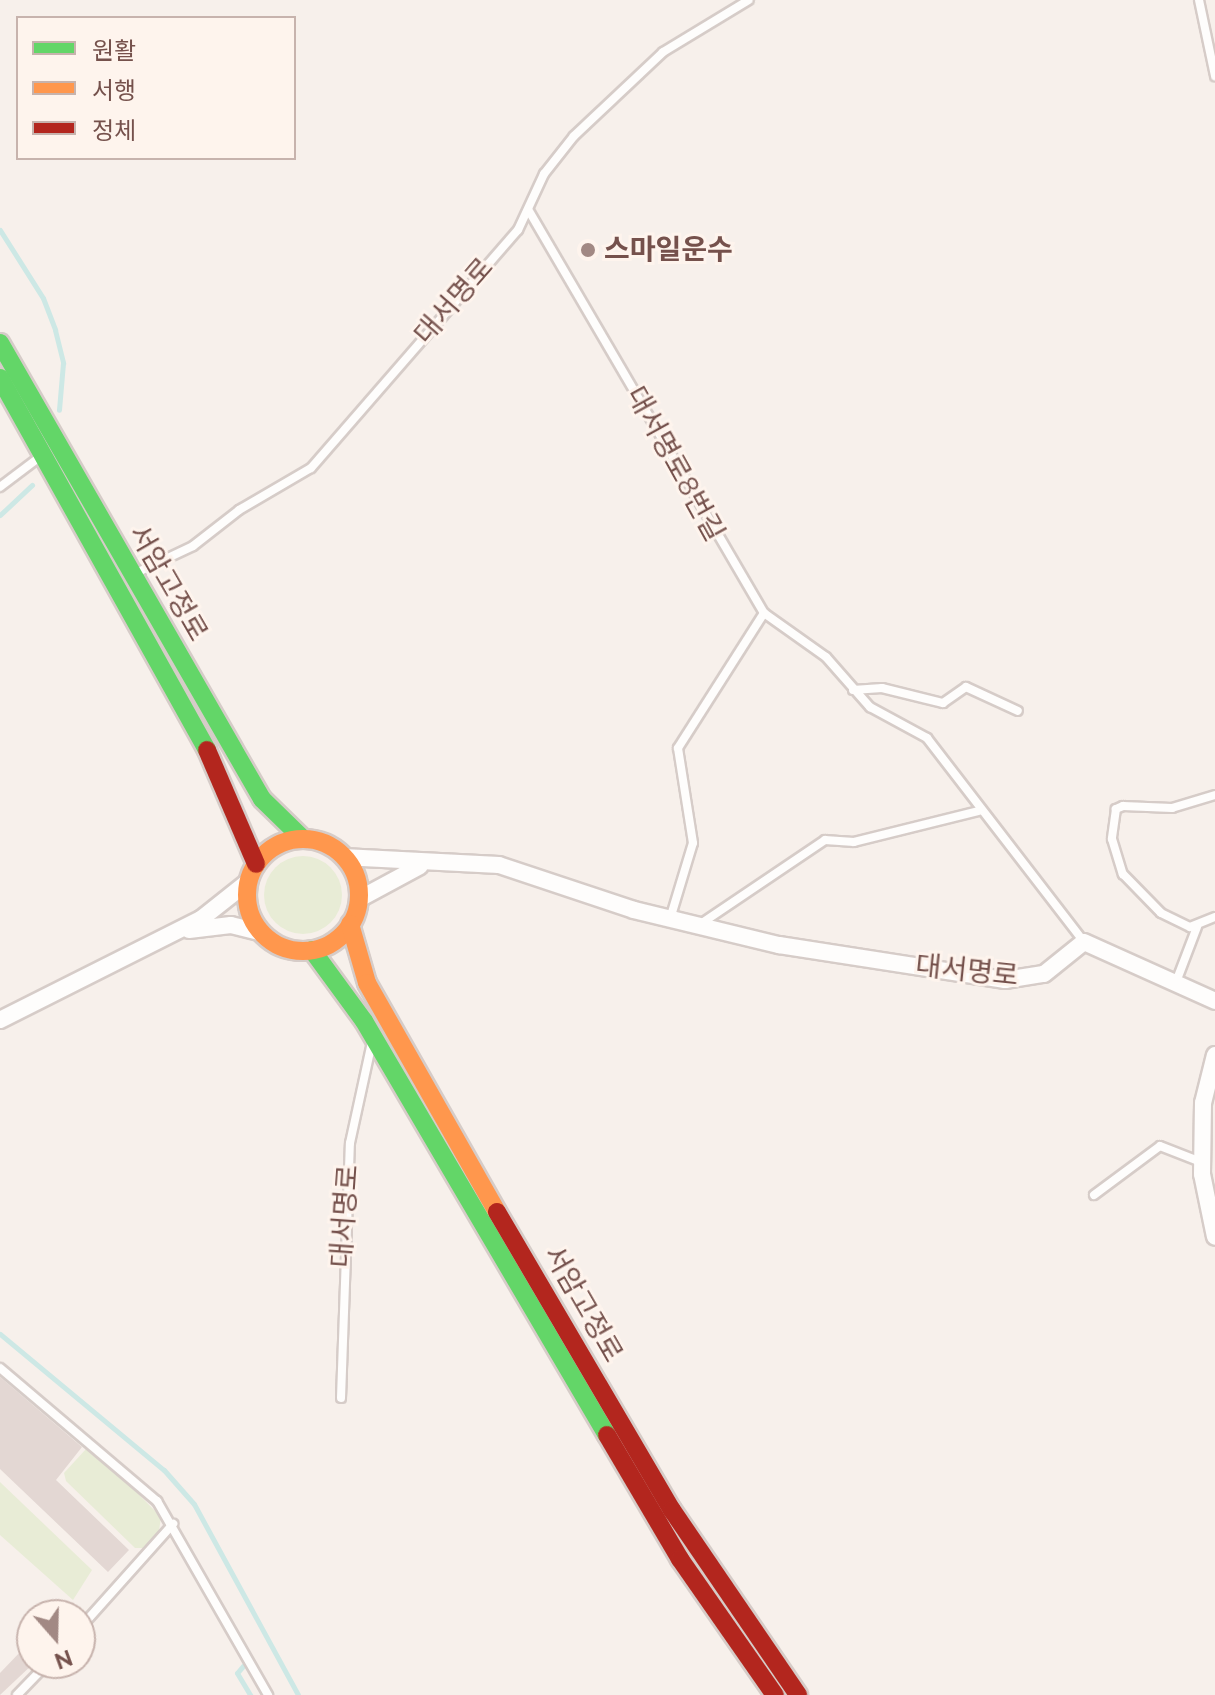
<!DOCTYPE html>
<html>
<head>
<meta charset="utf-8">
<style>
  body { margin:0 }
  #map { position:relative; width:1215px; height:1695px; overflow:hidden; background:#f7f0eb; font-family:Raleway,"Noto Sans KR",sans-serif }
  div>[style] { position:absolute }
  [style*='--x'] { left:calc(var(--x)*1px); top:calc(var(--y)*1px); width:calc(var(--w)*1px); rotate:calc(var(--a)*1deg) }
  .green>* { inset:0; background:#e8ecd6 }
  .round { border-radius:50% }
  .stream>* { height:5px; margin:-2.5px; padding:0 2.5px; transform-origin:2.5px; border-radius:2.5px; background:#cde8e5 }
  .building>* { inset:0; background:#e3d7d3 }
  .roads { filter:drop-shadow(2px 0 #d6ccc8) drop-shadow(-2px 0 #d6ccc8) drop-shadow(0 2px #d6ccc8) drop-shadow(0 -2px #d6ccc8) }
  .lane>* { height:8px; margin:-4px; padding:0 4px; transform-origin:4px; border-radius:4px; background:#fefdfc }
  .street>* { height:16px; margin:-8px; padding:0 8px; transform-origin:8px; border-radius:8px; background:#fefdfc }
  .fast>* { height:18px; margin:-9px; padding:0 9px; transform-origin:9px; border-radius:9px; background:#63d668 }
  .slow>* { height:18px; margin:-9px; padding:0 9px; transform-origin:9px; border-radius:9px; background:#ff974d }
  .slow>.ring { margin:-9px; padding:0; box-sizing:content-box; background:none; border:18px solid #ff974d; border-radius:50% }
  .jam>* { height:18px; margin:-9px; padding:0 9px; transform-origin:9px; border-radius:9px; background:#b3261e }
  .dots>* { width:22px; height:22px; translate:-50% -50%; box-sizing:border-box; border:4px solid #fef4ed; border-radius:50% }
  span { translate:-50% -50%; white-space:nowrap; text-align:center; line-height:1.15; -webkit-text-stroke:6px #fef4ed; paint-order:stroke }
  .poi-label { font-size:28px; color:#75514c; font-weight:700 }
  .left { translate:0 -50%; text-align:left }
  .street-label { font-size:28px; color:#75514c }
  .legend { position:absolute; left:16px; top:16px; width:280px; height:144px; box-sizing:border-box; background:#fef4ed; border:2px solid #c7b3ad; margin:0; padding:10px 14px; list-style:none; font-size:24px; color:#75514c }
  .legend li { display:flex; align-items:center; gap:16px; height:40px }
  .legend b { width:40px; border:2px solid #c7b3ad }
  .north { position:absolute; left:16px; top:1599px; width:80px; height:80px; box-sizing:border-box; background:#fef4ed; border:2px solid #c7b3ad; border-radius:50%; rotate:160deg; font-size:22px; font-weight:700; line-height:32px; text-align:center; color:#75514c }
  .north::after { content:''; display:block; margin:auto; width:28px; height:36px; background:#a28984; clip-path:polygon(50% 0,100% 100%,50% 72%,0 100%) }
</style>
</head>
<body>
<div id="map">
  <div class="green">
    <div class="round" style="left:264px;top:856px;width:78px;height:78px"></div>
    <div style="clip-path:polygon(86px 1449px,94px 1449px,161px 1517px,159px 1531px,143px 1548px,135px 1548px,66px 1481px,64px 1473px)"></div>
    <div style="clip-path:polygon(0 1482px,92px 1570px,73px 1600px,0 1535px)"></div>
  </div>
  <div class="stream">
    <div style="--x:0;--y:230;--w:80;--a:57.7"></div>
    <div style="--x:43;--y:298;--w:34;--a:69"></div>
    <div style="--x:55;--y:330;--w:34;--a:76"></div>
    <div style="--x:63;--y:363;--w:47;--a:94.9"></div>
    <div style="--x:0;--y:515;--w:44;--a:-43.2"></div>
    <div style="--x:0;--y:1334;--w:213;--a:39.7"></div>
    <div style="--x:164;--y:1470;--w:45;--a:48.6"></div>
    <div style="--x:194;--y:1504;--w:217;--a:61.4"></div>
    <div style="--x:243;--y:1666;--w:9;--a:131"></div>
    <div style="--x:237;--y:1673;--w:26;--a:59"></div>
  </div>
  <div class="building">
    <div style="clip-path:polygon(0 1377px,82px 1447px,56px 1480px,129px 1550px,108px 1572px,0 1469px)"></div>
    <div style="clip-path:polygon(23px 1649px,34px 1663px,0 1695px,0 1673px)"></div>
  </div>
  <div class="roads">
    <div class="lane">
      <div style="--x:1199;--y:0;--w:78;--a:78.1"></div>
      <div style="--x:529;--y:211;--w:466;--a:59.7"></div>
      <div style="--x:764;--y:613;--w:76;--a:35.4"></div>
      <div style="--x:826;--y:657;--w:67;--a:48.7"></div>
      <div style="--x:870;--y:707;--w:65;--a:28.5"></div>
      <div style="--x:927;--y:738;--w:257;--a:52.4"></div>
      <div style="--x:0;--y:487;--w:51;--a:-37.1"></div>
      <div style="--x:136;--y:573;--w:63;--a:-25.3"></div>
      <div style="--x:193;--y:546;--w:58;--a:-38"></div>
      <div style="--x:239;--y:510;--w:83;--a:-30.3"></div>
      <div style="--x:311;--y:468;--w:315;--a:-49"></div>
      <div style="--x:518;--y:230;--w:62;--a:-65.1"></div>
      <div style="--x:544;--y:174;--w:48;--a:-51.7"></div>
      <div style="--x:574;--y:136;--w:122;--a:-43.3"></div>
      <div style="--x:663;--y:52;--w:100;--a:-31.2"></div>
      <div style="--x:853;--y:690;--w:29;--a:-4"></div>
      <div style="--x:882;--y:688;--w:63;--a:13.8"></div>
      <div style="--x:943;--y:703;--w:28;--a:-35"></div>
      <div style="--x:966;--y:687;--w:57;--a:24.8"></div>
      <div style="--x:1215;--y:795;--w:45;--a:163.2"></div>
      <div style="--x:1172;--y:808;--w:49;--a:-177.7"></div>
      <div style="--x:1123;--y:806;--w:8;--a:157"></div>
      <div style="--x:1116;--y:809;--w:30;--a:98"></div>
      <div style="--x:1112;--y:839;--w:37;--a:73"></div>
      <div style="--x:1123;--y:874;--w:54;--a:45.7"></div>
      <div style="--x:1161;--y:913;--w:32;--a:26"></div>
      <div style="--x:1190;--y:927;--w:27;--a:-22"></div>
      <div style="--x:670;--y:919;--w:79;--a:-73.2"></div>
      <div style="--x:693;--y:843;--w:96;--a:-99"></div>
      <div style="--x:678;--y:748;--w:160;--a:-57.5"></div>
      <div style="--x:699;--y:925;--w:152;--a:-34"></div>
      <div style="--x:825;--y:840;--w:29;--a:4"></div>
      <div style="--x:854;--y:842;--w:128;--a:-14"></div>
      <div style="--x:1176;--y:982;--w:59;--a:-69.1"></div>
      <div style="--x:1094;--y:1195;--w:82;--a:-36.6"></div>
      <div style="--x:1160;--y:1146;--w:44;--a:21.3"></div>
      <div style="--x:0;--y:1368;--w:206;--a:40.3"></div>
      <div style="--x:157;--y:1501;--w:224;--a:60.2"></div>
      <div style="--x:341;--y:1398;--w:255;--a:-88"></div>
      <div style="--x:350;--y:1143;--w:103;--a:-77.7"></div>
      <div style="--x:80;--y:1628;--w:140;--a:-48.2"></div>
      <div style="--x:17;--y:1695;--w:45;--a:-45.9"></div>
    </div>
    <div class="street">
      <div style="--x:343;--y:857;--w:156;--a:2.9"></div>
      <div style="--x:499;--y:865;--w:142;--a:18.4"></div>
      <div style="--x:634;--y:910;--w:149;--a:13.6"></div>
      <div style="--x:779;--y:945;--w:229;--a:8.8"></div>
      <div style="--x:1005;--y:980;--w:39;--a:-9"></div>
      <div style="--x:1044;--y:974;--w:51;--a:-38.7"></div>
      <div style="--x:1084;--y:942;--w:144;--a:24.2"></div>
      <div style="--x:359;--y:899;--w:69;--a:-28.4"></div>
      <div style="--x:189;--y:930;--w:42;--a:-6.8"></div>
      <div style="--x:231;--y:925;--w:32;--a:14"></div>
      <div style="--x:0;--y:1020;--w:225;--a:-26.7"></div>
      <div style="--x:201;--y:919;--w:61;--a:-38.4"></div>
      <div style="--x:1215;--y:1055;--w:49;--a:104"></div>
      <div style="--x:1203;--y:1103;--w:71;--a:90.8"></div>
      <div style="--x:1202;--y:1174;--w:64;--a:78.3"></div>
    </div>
    <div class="fast">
      <div style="--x:0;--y:343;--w:526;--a:60.12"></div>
      <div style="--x:262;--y:799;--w:57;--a:44.3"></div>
      <div style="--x:0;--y:378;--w:426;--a:60.9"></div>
      <div style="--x:312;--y:950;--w:88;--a:53.8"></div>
      <div style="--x:364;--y:1021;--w:480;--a:59.6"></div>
    </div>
    <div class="slow">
      <div class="ring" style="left:247px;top:839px;width:94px;height:94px"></div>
      <div style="--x:350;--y:924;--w:61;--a:73.9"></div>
      <div style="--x:367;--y:983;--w:263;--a:60.4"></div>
    </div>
    <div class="jam">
      <div style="--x:207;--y:750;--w:124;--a:66.7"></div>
      <div style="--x:497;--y:1212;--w:346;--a:59.6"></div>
      <div style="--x:672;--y:1510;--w:224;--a:55.7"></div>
      <div style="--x:607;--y:1435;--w:144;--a:59.5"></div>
      <div style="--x:680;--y:1559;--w:166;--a:55.1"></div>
    </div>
  </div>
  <div class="dots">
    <div style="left:588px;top:250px;background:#a28984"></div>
  </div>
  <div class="poi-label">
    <span class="left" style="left:604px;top:250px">스마일운수</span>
  </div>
  <div class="street-label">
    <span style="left:454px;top:301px;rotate:-49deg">대서명로</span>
    <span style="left:675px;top:464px;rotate:61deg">대서명로8번길</span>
    <span style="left:168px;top:583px;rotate:60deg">서암고정로</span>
    <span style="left:967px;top:971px;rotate:6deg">대서명로</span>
    <span style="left:345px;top:1216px;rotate:-86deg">대서명로</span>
    <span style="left:583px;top:1304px;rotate:60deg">서암고정로</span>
  </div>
  <ul class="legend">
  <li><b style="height:10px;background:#63d668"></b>원활</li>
  <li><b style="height:10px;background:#ff974d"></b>서행</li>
  <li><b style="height:10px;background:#b3261e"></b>정체</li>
  </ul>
  <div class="north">N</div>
</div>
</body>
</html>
